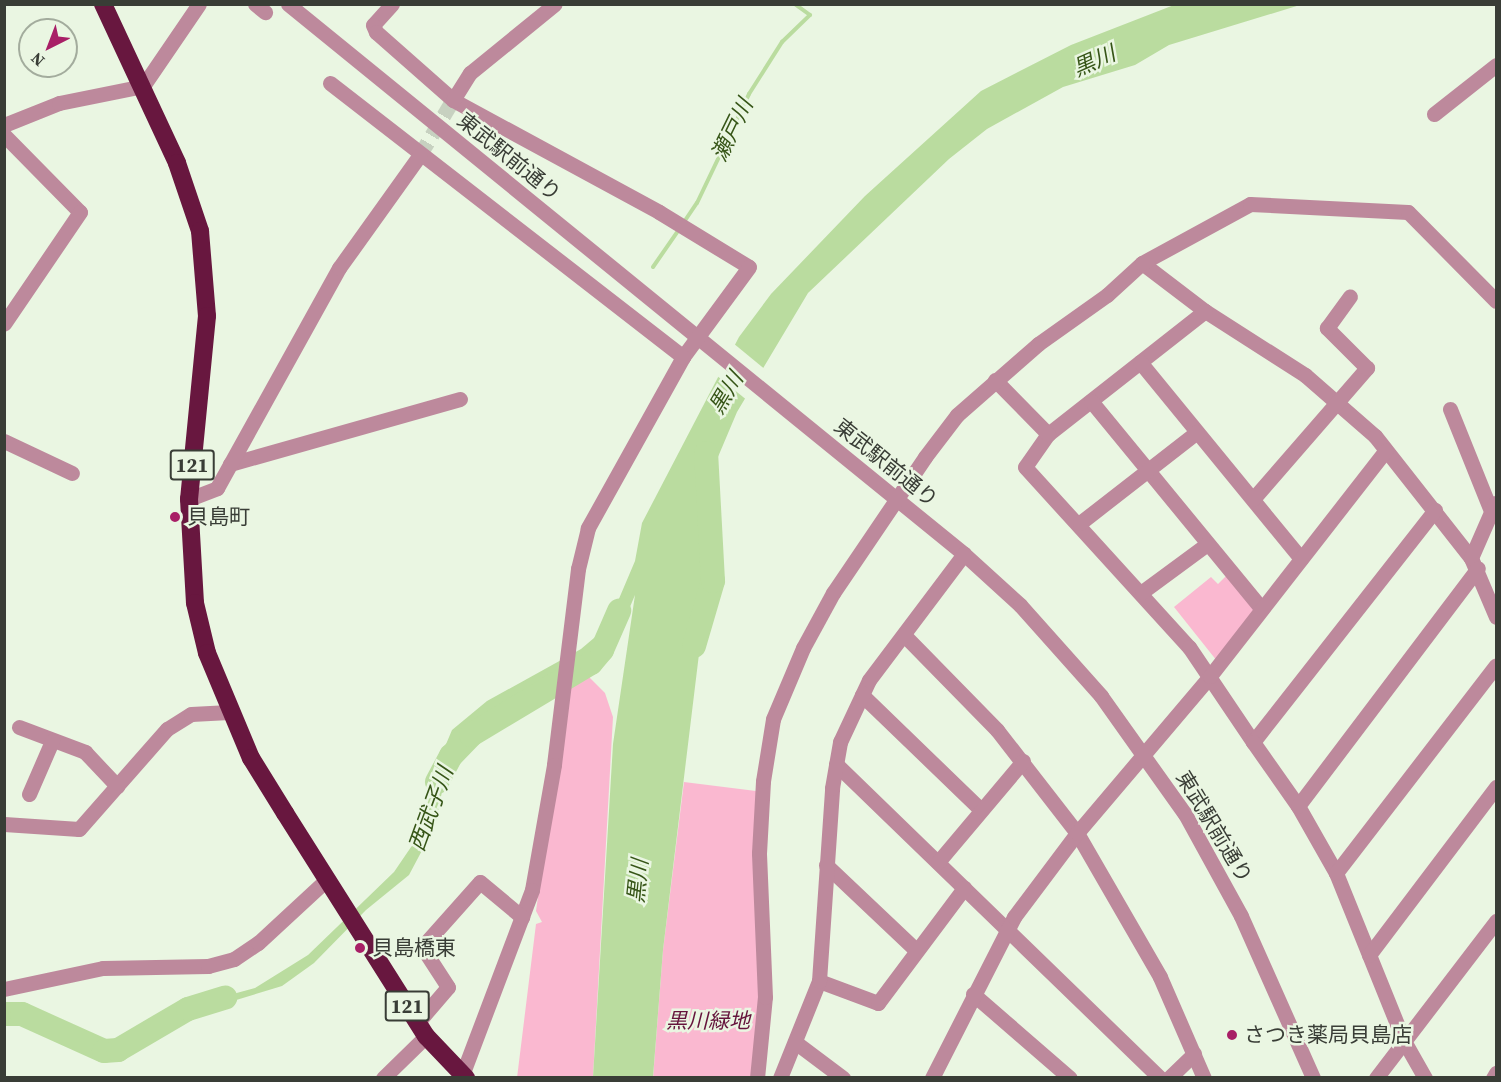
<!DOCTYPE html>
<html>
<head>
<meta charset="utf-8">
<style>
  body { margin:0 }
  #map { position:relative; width:1501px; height:1082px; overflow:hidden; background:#eaf6e2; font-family:"Source Serif 4","Noto Sans JP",serif }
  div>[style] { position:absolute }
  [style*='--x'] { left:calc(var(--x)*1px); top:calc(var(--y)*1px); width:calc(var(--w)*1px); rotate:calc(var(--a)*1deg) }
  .green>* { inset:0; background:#fab8d0 }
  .water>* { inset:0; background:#badc9f }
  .pier>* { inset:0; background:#eaf6e2 }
  .stream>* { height:4px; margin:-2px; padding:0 2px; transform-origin:2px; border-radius:2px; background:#badc9f }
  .river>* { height:24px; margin:-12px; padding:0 12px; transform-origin:12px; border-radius:12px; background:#badc9f }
  .minor-tunnel>* { height:15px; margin-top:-7.5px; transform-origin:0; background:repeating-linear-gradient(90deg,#c7d1c0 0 15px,transparent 0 23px) }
  .minor>* { height:15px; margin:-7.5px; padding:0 7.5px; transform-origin:7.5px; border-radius:7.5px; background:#bd899c }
  .highway>* { height:18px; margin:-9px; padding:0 9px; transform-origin:9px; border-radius:9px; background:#68173f }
  .dots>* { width:16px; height:16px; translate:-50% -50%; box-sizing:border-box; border:3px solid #eaf6e2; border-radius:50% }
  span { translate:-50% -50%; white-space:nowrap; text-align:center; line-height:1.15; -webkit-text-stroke:5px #eaf6e2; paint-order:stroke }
  .shield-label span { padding:2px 4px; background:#eaf6e2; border:2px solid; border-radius:4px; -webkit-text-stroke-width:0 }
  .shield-label { font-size:20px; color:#393d36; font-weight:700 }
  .street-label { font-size:21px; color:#393d36 }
  .poi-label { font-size:21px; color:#393d36 }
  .left { translate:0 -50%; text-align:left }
  .park-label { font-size:21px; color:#65143c; font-style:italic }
  .water-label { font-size:22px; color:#365517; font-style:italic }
  .frame { position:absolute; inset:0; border:6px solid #393d36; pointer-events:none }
  .north { position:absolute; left:18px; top:18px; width:60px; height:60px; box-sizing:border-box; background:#eaf6e2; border:2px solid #a3ac9d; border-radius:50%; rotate:222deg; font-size:16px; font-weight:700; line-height:24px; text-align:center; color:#393d36 }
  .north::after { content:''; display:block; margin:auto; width:21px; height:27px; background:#a81f66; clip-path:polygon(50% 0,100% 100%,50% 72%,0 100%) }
</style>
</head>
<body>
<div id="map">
  <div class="green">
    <div style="clip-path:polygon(1227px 575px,1253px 605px,1253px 615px,1217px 661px,1174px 607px,1211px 577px,1218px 584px)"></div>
    <div style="clip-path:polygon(576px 672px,584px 672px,605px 693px,613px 717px,593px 1077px,517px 1078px,536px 924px,542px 922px,536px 911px,566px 697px,571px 676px)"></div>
    <div style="clip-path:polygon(684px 782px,756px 791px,760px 989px,753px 1077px,653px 1078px,663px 950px)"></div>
  </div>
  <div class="water">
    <div style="clip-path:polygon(1174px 5px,1300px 5px,1169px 45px,1135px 65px,1063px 87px,987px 129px,949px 159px,808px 293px,737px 412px,704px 490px,708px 580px,663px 950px,653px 1077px,593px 1077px,613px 744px,635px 595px,624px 621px,589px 659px,542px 681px,461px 735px,446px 772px,435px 826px,409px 875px,366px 910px,314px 963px,282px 986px,200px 1011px,137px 1050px,107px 1059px,70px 1048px,24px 1020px,5px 1018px,4px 1008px,21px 1010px,94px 1048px,128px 1046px,200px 1003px,255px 988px,308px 955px,394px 872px,424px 828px,428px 787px,452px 730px,487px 701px,581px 649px,607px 627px,635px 561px,642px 523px,739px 337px,771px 294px,865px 196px,981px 91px,1071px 45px)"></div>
  </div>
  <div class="pier">
    <div style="clip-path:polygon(733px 343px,767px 371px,748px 401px,716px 375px)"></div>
  </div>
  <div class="stream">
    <div style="--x:684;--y:222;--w:23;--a:-56"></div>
    <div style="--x:697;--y:203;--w:121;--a:-64.5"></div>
    <div style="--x:749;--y:94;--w:62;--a:-57.6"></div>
    <div style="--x:782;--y:42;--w:39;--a:-44"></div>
    <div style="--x:810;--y:15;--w:19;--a:-144"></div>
    <div style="--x:653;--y:267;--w:47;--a:-55.3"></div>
  </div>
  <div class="river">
    <div style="--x:694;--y:646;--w:68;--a:-73.7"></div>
    <div style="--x:713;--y:581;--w:128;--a:-93.1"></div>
    <div style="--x:437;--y:782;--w:30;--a:-62"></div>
    <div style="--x:451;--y:756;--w:29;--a:-46"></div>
    <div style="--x:471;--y:735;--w:140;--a:-31"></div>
    <div style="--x:591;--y:663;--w:17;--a:-50"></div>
    <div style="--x:602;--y:650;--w:43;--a:-66.4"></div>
    <div style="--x:4;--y:1014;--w:18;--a:0"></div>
    <div style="--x:22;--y:1014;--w:90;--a:24.3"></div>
    <div style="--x:104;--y:1051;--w:14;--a:-4"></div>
    <div style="--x:118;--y:1050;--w:81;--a:-30.4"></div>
    <div style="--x:188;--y:1009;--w:39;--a:-17"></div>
  </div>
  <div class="minor-tunnel">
    <div style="--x:420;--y:155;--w:64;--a:-59"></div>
  </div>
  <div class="minor">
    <div style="--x:255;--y:4;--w:13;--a:39"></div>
    <div style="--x:288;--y:4;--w:871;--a:39.13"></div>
    <div style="--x:964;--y:554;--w:76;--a:42.3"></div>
    <div style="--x:1020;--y:605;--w:122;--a:48.3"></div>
    <div style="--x:1101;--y:696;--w:145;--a:54.6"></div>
    <div style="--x:1185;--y:814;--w:116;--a:61.2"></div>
    <div style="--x:1241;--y:916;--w:177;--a:66"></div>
    <div style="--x:392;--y:4;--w:28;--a:132"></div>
    <div style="--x:373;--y:25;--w:8;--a:67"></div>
    <div style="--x:376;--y:32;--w:103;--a:41.4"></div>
    <div style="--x:453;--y:100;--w:234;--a:28.5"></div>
    <div style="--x:659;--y:212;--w:105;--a:31.4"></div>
    <div style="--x:749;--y:267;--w:112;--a:126.3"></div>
    <div style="--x:683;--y:357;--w:196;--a:119.1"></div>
    <div style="--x:588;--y:528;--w:42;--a:103.7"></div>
    <div style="--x:578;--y:569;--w:197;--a:97"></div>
    <div style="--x:554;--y:765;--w:127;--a:100"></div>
    <div style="--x:532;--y:890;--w:201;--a:110.7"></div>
    <div style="--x:330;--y:83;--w:447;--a:37.8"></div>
    <div style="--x:453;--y:100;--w:32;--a:-58"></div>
    <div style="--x:470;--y:73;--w:109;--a:-39.1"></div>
    <div style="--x:1434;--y:114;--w:79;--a:-38.3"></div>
    <div style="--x:4;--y:125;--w:59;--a:-21.8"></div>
    <div style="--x:59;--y:103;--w:86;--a:-11.4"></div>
    <div style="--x:143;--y:86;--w:99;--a:-55.7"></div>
    <div style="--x:4;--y:135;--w:108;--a:45.4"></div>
    <div style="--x:80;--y:212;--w:135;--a:124.2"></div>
    <div style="--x:1142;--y:263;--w:79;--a:37.3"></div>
    <div style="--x:1205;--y:311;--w:119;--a:32.6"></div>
    <div style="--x:1305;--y:375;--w:93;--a:41.1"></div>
    <div style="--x:1375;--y:436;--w:155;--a:51.8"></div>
    <div style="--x:1471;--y:558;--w:64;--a:67"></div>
    <div style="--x:1205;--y:311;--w:199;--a:141.9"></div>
    <div style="--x:1048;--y:434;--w:40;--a:124.9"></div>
    <div style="--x:1025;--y:467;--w:244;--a:47.7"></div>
    <div style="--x:1189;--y:647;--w:115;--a:56"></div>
    <div style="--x:1253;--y:742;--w:295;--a:-51.9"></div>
    <div style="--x:1140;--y:362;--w:254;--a:50.7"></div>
    <div style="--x:995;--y:380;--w:76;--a:45.5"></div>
    <div style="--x:1091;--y:401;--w:269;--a:50.6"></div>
    <div style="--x:1450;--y:409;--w:110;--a:68.1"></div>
    <div style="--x:4;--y:441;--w:75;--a:25.2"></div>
    <div style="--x:230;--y:464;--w:239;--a:-15.8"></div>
    <div style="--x:189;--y:499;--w:30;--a:-21"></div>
    <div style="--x:217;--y:488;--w:252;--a:-61"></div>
    <div style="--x:339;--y:268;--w:139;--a:-54.4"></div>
    <div style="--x:1253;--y:499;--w:174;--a:-49"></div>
    <div style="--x:1367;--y:368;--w:57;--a:-135"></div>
    <div style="--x:1327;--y:328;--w:39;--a:-54"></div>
    <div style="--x:1080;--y:523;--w:148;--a:-37.9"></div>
    <div style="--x:1471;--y:558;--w:60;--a:-66.4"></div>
    <div style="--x:1142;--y:592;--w:81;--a:-36.4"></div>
    <div style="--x:904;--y:635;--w:133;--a:45.6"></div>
    <div style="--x:997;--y:730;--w:130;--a:52.2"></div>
    <div style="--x:1077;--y:833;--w:166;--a:60"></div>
    <div style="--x:1160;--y:977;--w:110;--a:66.5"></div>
    <div style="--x:862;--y:695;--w:165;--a:44"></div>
    <div style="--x:19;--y:727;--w:71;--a:20.7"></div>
    <div style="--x:85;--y:752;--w:47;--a:46.7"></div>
    <div style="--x:1253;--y:742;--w:78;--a:54.9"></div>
    <div style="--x:1298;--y:806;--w:77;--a:60.4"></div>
    <div style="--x:1336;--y:873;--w:181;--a:68"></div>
    <div style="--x:1404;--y:1041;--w:43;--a:60.4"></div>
    <div style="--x:836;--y:764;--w:451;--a:44.1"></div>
    <div style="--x:29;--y:794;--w:58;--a:-66.5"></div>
    <div style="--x:1298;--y:806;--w:298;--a:-52.9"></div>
    <div style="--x:4;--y:824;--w:75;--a:3.8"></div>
    <div style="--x:79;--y:829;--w:133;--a:-48.7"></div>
    <div style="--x:167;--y:729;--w:28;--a:-32"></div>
    <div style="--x:191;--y:714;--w:38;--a:-3"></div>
    <div style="--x:938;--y:862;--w:132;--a:-49.9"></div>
    <div style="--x:826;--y:865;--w:124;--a:43.4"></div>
    <div style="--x:1336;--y:873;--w:262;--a:-52.4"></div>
    <div style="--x:1369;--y:955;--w:211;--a:-52.9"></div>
    <div style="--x:819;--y:981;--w:63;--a:20.4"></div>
    <div style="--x:878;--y:1003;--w:144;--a:-53.2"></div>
    <div style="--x:4;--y:989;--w:101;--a:-12"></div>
    <div style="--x:103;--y:968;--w:105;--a:-1.1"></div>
    <div style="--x:208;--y:966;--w:27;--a:-15"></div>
    <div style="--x:234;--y:959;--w:29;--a:-34"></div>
    <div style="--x:258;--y:943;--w:94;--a:-42.8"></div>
    <div style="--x:973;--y:994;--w:128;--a:40.9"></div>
    <div style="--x:418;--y:1022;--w:46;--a:-49.4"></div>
    <div style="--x:448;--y:987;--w:48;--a:-123"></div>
    <div style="--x:422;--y:947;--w:87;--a:-48.3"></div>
    <div style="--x:480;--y:882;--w:55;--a:39.8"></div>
    <div style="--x:795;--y:1042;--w:60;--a:36.9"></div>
    <div style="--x:383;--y:1078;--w:60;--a:-44.3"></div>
    <div style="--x:757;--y:1078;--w:81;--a:-84.4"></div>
    <div style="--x:765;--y:997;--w:144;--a:-92.4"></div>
    <div style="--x:759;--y:853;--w:72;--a:-86.8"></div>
    <div style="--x:763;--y:781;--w:63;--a:-80.8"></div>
    <div style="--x:773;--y:719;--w:77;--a:-67.1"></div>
    <div style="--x:803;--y:648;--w:63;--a:-61.4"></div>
    <div style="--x:833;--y:593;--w:164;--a:-55.9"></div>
    <div style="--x:925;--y:457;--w:53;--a:-52.7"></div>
    <div style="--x:957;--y:415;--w:108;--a:-41.2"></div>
    <div style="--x:1038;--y:344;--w:85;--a:-35.4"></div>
    <div style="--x:1107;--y:295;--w:47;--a:-42.4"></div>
    <div style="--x:1142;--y:263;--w:123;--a:-28.6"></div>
    <div style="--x:1250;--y:204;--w:158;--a:2.9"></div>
    <div style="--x:1408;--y:212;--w:125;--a:45.3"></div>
    <div style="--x:780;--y:1078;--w:105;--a:-68.1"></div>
    <div style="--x:819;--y:981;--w:193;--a:-86.1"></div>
    <div style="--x:832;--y:788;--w:47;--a:-80.1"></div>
    <div style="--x:840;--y:742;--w:68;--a:-64.9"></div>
    <div style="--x:869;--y:680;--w:158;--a:-53"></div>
    <div style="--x:932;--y:1078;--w:181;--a:-63"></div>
    <div style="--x:1014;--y:917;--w:105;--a:-53.1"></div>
    <div style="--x:1077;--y:833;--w:206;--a:-49.7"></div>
    <div style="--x:1210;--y:676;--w:286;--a:-52.1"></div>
    <div style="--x:1169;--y:1078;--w:35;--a:-44"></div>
    <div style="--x:1376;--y:1078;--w:198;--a:-52.6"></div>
    <div style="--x:1493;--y:1078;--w:6;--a:-59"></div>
  </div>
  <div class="highway">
    <div style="--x:103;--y:4;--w:175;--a:65"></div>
    <div style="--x:177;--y:163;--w:72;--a:71.3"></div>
    <div style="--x:200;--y:231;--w:85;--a:85.3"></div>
    <div style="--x:207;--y:316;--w:184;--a:95.6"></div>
    <div style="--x:189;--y:499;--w:104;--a:86.7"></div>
    <div style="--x:195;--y:603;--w:51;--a:76.5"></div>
    <div style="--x:207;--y:653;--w:114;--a:67.3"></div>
    <div style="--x:251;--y:758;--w:65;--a:58.3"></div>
    <div style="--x:285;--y:813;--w:264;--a:57.7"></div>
    <div style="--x:426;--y:1036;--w:58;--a:46.4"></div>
  </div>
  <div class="dots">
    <div style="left:175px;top:517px;background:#a81f66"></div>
    <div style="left:360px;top:948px;background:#a81f66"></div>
    <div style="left:1232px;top:1035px;background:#a81f66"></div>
  </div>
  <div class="shield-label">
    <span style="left:192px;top:465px">121</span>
    <span style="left:407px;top:1006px">121</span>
  </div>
  <div class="street-label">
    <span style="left:509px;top:157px;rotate:39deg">東武駅前通り</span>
    <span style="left:886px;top:463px;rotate:39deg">東武駅前通り</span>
    <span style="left:1214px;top:827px;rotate:59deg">東武駅前通り</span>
  </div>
  <div class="poi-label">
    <span class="left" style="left:187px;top:517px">貝島町</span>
    <span class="left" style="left:372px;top:948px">貝島橋東</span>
    <span class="left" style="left:1244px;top:1035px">さつき薬局貝島店</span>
  </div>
  <div class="park-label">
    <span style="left:708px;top:1021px">黒川緑地</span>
  </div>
  <div class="water-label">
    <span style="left:1094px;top:61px;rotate:-24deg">黒川</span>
    <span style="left:732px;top:130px;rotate:-64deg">瀬戸川</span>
    <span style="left:726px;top:393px;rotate:-59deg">黒川</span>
    <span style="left:431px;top:809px;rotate:-70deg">西武子川</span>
    <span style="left:638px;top:881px;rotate:-84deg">黒川</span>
  </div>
  <div class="frame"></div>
  <div class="north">N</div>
</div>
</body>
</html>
